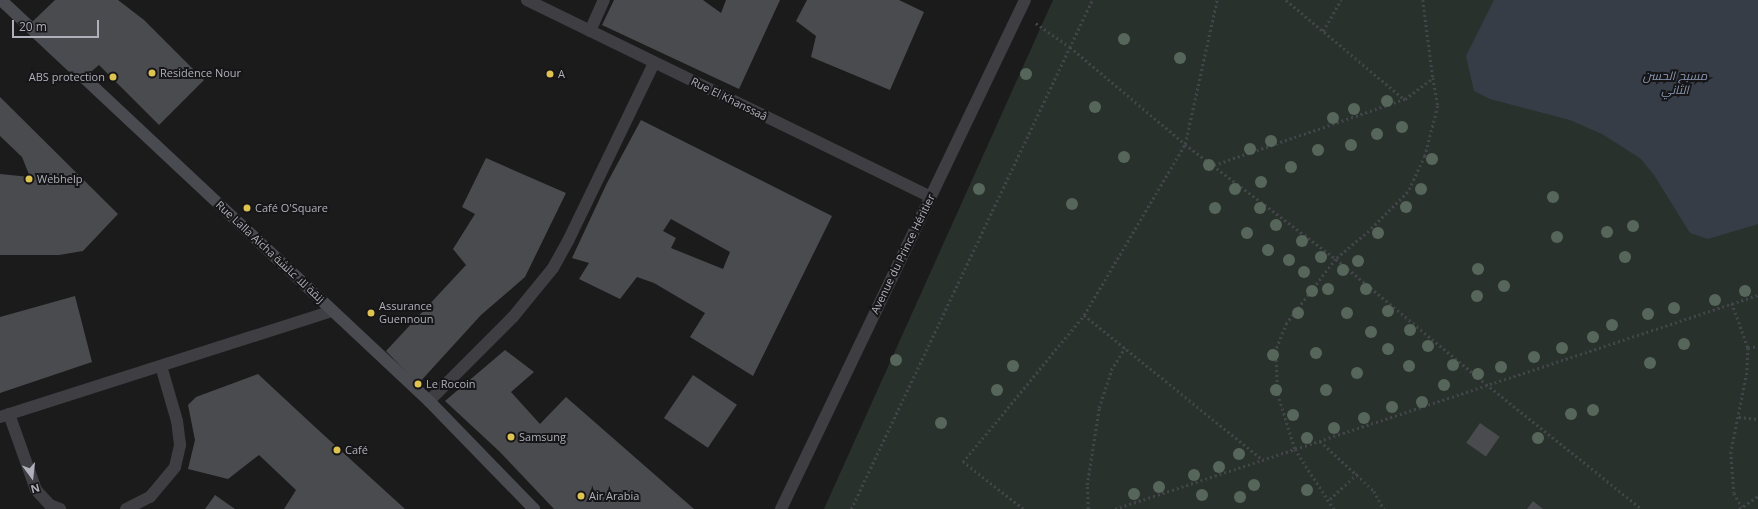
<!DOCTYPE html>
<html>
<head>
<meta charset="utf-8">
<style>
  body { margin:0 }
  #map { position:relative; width:1758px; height:509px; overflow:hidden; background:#1b1b1c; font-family:"Open Sans",Cairo,sans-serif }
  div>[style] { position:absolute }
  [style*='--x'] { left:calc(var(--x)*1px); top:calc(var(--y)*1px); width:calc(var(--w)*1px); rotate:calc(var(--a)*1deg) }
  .green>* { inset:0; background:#29312c }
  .water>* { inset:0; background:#373d46 }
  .building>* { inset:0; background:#4a4b4e; transform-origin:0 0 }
  .path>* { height:2.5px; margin-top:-1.25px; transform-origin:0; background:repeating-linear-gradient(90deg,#44454a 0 2px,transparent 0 5px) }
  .street>* { height:12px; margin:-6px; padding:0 6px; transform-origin:6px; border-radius:6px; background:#3e3e43 }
  .secondary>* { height:12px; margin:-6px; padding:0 6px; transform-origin:6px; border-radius:6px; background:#4a4b51 }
  .trees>* { width:12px; height:12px; margin:-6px; border-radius:50%; background:#57665b }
  .dots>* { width:11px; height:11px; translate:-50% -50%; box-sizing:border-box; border:2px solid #161517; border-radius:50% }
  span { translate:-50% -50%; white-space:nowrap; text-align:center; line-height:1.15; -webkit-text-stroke:4px #161517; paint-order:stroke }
  .poi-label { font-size:11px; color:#afb0ba }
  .left { translate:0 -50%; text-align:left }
  .right { translate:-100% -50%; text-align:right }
  .street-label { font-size:11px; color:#afb0ba }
  .water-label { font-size:12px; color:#8a99b1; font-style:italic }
  .north { position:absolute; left:12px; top:457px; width:40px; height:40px; -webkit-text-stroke:3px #161517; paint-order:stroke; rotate:165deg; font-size:11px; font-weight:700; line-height:16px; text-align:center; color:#afb0ba }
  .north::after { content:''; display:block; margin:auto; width:14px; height:18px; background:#afb0ba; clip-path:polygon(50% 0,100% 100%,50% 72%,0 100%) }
  .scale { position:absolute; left:12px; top:20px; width:87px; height:18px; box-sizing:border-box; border:2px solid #afb0ba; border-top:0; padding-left:5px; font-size:12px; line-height:14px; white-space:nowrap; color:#afb0ba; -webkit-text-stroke:3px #161517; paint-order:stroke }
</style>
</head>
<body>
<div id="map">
  <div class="green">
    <div style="clip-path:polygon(1053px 0,1758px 0,1758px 509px,824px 509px)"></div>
  </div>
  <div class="water">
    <div style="clip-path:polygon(1494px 0,1758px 0,1758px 224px,1708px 239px,1690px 233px,1654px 175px,1641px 159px,1621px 146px,1602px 134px,1570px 120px,1490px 99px,1474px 91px,1466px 56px)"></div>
  </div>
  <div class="building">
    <div style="clip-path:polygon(55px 0,118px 0,144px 20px,204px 80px,159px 125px,99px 65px,86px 76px,31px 23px)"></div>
    <div style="clip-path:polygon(614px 0,703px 0,721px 13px,726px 0,780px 0,739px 89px,602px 25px)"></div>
    <div style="clip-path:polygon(807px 0,899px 0,924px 12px,890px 90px,811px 57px,816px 36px,796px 21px)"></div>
    <div style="clip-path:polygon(0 97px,118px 214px,83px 251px,59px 255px,0 255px,0 174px,30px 177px,22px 157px,0 136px)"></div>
    <div style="clip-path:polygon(evenodd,641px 120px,832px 216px,753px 376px,690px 337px,705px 313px,654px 283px,637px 277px,620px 299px,579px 279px,589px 263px,572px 258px,607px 183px,641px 120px,671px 219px,730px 252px,723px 269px,671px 248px,676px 238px,663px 231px,671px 219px)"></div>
    <div style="clip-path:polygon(486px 158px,566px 193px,525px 277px,481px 315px,418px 384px,386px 351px,466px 265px,453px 249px,475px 214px,462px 207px)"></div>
    <div style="clip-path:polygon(75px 296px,92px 362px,0 393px,0 317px)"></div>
    <div style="clip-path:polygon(505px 350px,534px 372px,511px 392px,540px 424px,566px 397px,694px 509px,554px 509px,499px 451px,445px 401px)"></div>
    <div style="clip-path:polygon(258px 374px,315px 427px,405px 509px,284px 509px,296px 490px,259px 455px,228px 479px,188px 469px,195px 440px,188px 405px,196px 397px)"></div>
    <div style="left:693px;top:375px;width:53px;height:52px;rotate:34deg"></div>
    <div style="left:1480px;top:423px;width:24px;height:24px;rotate:35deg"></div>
    <div style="clip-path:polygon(215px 495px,235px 509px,205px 509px)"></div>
    <div style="clip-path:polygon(1533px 501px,1543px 509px,1527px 509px)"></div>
  </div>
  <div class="path">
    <div style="--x:1286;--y:0;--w:154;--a:40"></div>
    <div style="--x:1423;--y:0;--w:79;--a:82.7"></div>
    <div style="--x:1036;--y:23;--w:42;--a:35.2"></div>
    <div style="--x:1070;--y:47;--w:150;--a:40.1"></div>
    <div style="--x:1185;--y:144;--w:190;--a:37.3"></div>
    <div style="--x:1336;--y:259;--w:195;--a:39.8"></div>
    <div style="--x:1486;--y:384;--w:200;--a:38.7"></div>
    <div style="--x:1323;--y:31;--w:36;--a:-60"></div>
    <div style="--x:1214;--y:165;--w:202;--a:-19.1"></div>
    <div style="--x:1405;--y:99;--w:35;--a:-37"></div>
    <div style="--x:1433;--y:78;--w:28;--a:80"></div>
    <div style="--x:1438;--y:106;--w:52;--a:104.6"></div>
    <div style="--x:1425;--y:156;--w:40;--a:115"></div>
    <div style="--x:1408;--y:192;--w:55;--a:135"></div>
    <div style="--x:1369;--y:231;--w:43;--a:139.7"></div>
    <div style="--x:1336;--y:259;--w:81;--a:127.4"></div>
    <div style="--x:1287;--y:323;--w:29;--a:112"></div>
    <div style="--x:1276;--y:350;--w:44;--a:87.4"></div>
    <div style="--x:1278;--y:394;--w:58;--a:72.8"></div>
    <div style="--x:1295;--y:449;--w:72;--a:57"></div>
    <div style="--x:1732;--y:303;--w:48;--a:70.4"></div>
    <div style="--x:1748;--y:348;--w:25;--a:92"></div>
    <div style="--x:1747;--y:373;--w:81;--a:101.4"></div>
    <div style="--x:1731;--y:452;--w:41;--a:85.8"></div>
    <div style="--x:1734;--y:493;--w:16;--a:60"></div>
    <div style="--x:1084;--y:315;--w:230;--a:39"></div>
    <div style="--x:1748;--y:348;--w:10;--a:-11"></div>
    <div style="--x:1739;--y:417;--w:19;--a:6"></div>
    <div style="--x:1320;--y:441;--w:74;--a:42.8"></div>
    <div style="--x:1374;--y:491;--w:21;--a:61"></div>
    <div style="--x:1330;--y:499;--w:37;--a:-43"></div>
    <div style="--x:851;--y:509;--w:563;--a:-64.66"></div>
    <div style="--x:1023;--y:509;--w:76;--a:-141.9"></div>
    <div style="--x:963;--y:462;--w:190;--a:-50.5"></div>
    <div style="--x:1084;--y:315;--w:199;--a:-59.4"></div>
    <div style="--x:1185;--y:144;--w:148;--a:-77.5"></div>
    <div style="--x:1088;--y:509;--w:24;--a:-92"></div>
    <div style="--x:1087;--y:485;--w:78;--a:-81.1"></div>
    <div style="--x:1099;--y:408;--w:40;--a:-72"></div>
    <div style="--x:1111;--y:370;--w:26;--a:-58"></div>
    <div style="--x:1115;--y:509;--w:678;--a:-18.41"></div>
    <div style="--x:1739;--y:509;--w:23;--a:-34"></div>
  </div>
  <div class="street">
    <div style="--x:527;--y:0;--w:449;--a:26"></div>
    <div style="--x:590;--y:31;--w:34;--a:-66"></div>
    <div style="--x:429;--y:401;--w:119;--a:-45"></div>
    <div style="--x:513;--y:317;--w:63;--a:-50.8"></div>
    <div style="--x:553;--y:268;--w:31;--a:-61"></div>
    <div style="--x:568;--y:241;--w:198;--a:-64.2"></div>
    <div style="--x:9;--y:414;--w:81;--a:70.4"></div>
    <div style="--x:36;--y:490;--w:21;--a:47"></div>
    <div style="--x:50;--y:505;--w:11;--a:22"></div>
    <div style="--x:0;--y:417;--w:349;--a:-17.7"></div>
    <div style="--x:126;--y:509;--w:27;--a:-27"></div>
    <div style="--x:150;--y:497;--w:39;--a:-50"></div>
    <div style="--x:175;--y:467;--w:23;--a:-77"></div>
    <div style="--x:180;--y:445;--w:24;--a:-97"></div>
    <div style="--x:177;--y:421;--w:57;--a:-106.2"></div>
    <div style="--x:781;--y:509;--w:564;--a:-64.39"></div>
  </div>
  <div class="secondary">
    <div style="--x:1;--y:0;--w:587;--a:43.13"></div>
    <div style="--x:429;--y:401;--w:151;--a:45.8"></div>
  </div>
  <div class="trees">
    <div style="left:1124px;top:39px"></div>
    <div style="left:1180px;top:58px"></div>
    <div style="left:1026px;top:74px"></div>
    <div style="left:1387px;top:101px"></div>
    <div style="left:1095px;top:107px"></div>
    <div style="left:1354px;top:109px"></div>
    <div style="left:1333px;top:118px"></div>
    <div style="left:1402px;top:127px"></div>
    <div style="left:1377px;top:134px"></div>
    <div style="left:1271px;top:141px"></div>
    <div style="left:1351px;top:145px"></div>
    <div style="left:1250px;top:149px"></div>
    <div style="left:1318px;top:150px"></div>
    <div style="left:1124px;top:157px"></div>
    <div style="left:1432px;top:159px"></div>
    <div style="left:1209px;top:165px"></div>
    <div style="left:1291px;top:167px"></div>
    <div style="left:1261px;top:182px"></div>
    <div style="left:979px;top:189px"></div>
    <div style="left:1235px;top:189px"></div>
    <div style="left:1421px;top:189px"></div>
    <div style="left:1553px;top:197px"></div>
    <div style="left:1072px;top:204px"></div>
    <div style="left:1406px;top:207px"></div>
    <div style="left:1215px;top:208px"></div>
    <div style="left:1260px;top:208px"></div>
    <div style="left:1276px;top:225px"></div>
    <div style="left:1633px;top:226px"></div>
    <div style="left:1607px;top:232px"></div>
    <div style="left:1247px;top:233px"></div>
    <div style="left:1378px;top:233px"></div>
    <div style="left:1557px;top:237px"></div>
    <div style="left:1302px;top:241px"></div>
    <div style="left:1268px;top:250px"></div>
    <div style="left:1321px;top:257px"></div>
    <div style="left:1625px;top:257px"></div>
    <div style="left:1289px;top:260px"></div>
    <div style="left:1358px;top:261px"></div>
    <div style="left:1478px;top:269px"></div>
    <div style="left:1343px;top:270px"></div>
    <div style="left:1304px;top:272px"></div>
    <div style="left:1504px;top:286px"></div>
    <div style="left:1328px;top:289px"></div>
    <div style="left:1366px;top:289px"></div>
    <div style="left:1312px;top:291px"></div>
    <div style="left:1745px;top:291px"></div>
    <div style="left:1477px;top:296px"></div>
    <div style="left:1715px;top:300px"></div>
    <div style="left:1674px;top:308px"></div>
    <div style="left:1388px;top:311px"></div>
    <div style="left:1298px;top:313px"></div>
    <div style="left:1347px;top:313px"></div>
    <div style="left:1648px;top:314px"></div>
    <div style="left:1612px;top:325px"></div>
    <div style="left:1410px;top:330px"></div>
    <div style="left:1371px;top:332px"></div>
    <div style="left:1593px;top:337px"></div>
    <div style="left:1684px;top:344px"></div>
    <div style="left:1428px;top:346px"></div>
    <div style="left:1562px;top:348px"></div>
    <div style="left:1388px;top:349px"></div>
    <div style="left:1316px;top:353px"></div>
    <div style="left:1273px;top:355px"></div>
    <div style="left:1534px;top:357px"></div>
    <div style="left:896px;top:360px"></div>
    <div style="left:1650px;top:363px"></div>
    <div style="left:1453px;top:365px"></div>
    <div style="left:1013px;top:366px"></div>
    <div style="left:1409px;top:366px"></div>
    <div style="left:1501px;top:367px"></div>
    <div style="left:1357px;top:373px"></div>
    <div style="left:1478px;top:374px"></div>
    <div style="left:1444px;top:385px"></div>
    <div style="left:997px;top:390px"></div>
    <div style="left:1276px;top:390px"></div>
    <div style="left:1326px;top:390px"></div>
    <div style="left:1422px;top:402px"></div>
    <div style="left:1392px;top:407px"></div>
    <div style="left:1593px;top:410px"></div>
    <div style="left:1571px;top:414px"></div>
    <div style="left:1293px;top:415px"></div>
    <div style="left:1364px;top:418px"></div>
    <div style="left:941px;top:423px"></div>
    <div style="left:1334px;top:428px"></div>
    <div style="left:1307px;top:438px"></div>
    <div style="left:1538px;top:438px"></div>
    <div style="left:1239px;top:454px"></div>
    <div style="left:1219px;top:467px"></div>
    <div style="left:1194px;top:475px"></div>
    <div style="left:1254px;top:485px"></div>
    <div style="left:1159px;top:487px"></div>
    <div style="left:1307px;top:490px"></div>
    <div style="left:1134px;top:494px"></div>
    <div style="left:1202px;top:495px"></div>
    <div style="left:1240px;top:497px"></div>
  </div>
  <div class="dots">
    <div style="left:152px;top:73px;background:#dec351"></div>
    <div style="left:550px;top:74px;background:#dec351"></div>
    <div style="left:113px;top:77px;background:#dec351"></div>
    <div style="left:29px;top:179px;background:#dec351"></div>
    <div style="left:247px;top:208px;background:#dec351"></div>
    <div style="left:371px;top:313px;background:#dec351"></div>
    <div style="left:418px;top:384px;background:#dec351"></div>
    <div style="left:511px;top:437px;background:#dec351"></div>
    <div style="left:337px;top:450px;background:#dec351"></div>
    <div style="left:581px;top:496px;background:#dec351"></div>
  </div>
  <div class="poi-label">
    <span class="left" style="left:160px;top:73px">Residence Nour</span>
    <span class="left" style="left:558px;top:74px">A</span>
    <span class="right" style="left:105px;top:77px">ABS protection</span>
    <span class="left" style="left:37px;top:179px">Webhelp</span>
    <span class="left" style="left:255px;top:208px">Café O'Square</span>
    <span class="left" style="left:379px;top:313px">Assurance<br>Guennoun</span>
    <span class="left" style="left:426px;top:384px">Le Rocoin</span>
    <span class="left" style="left:519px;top:437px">Samsung</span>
    <span class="left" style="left:345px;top:450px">Café</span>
    <span class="left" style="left:589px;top:496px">Air Arabia</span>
  </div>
  <div class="street-label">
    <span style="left:729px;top:99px;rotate:26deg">Rue El Khanssaâ</span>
    <span style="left:270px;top:252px;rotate:43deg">Rue Lalla Aicha زنقة للا عائشة</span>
    <span style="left:903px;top:254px;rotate:-64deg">Avenue du Prince Héritier</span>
  </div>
  <div class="water-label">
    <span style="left:1675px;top:83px">مسبح الحسن<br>الثاني</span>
  </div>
  <div class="north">N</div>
  <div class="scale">20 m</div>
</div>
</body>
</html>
